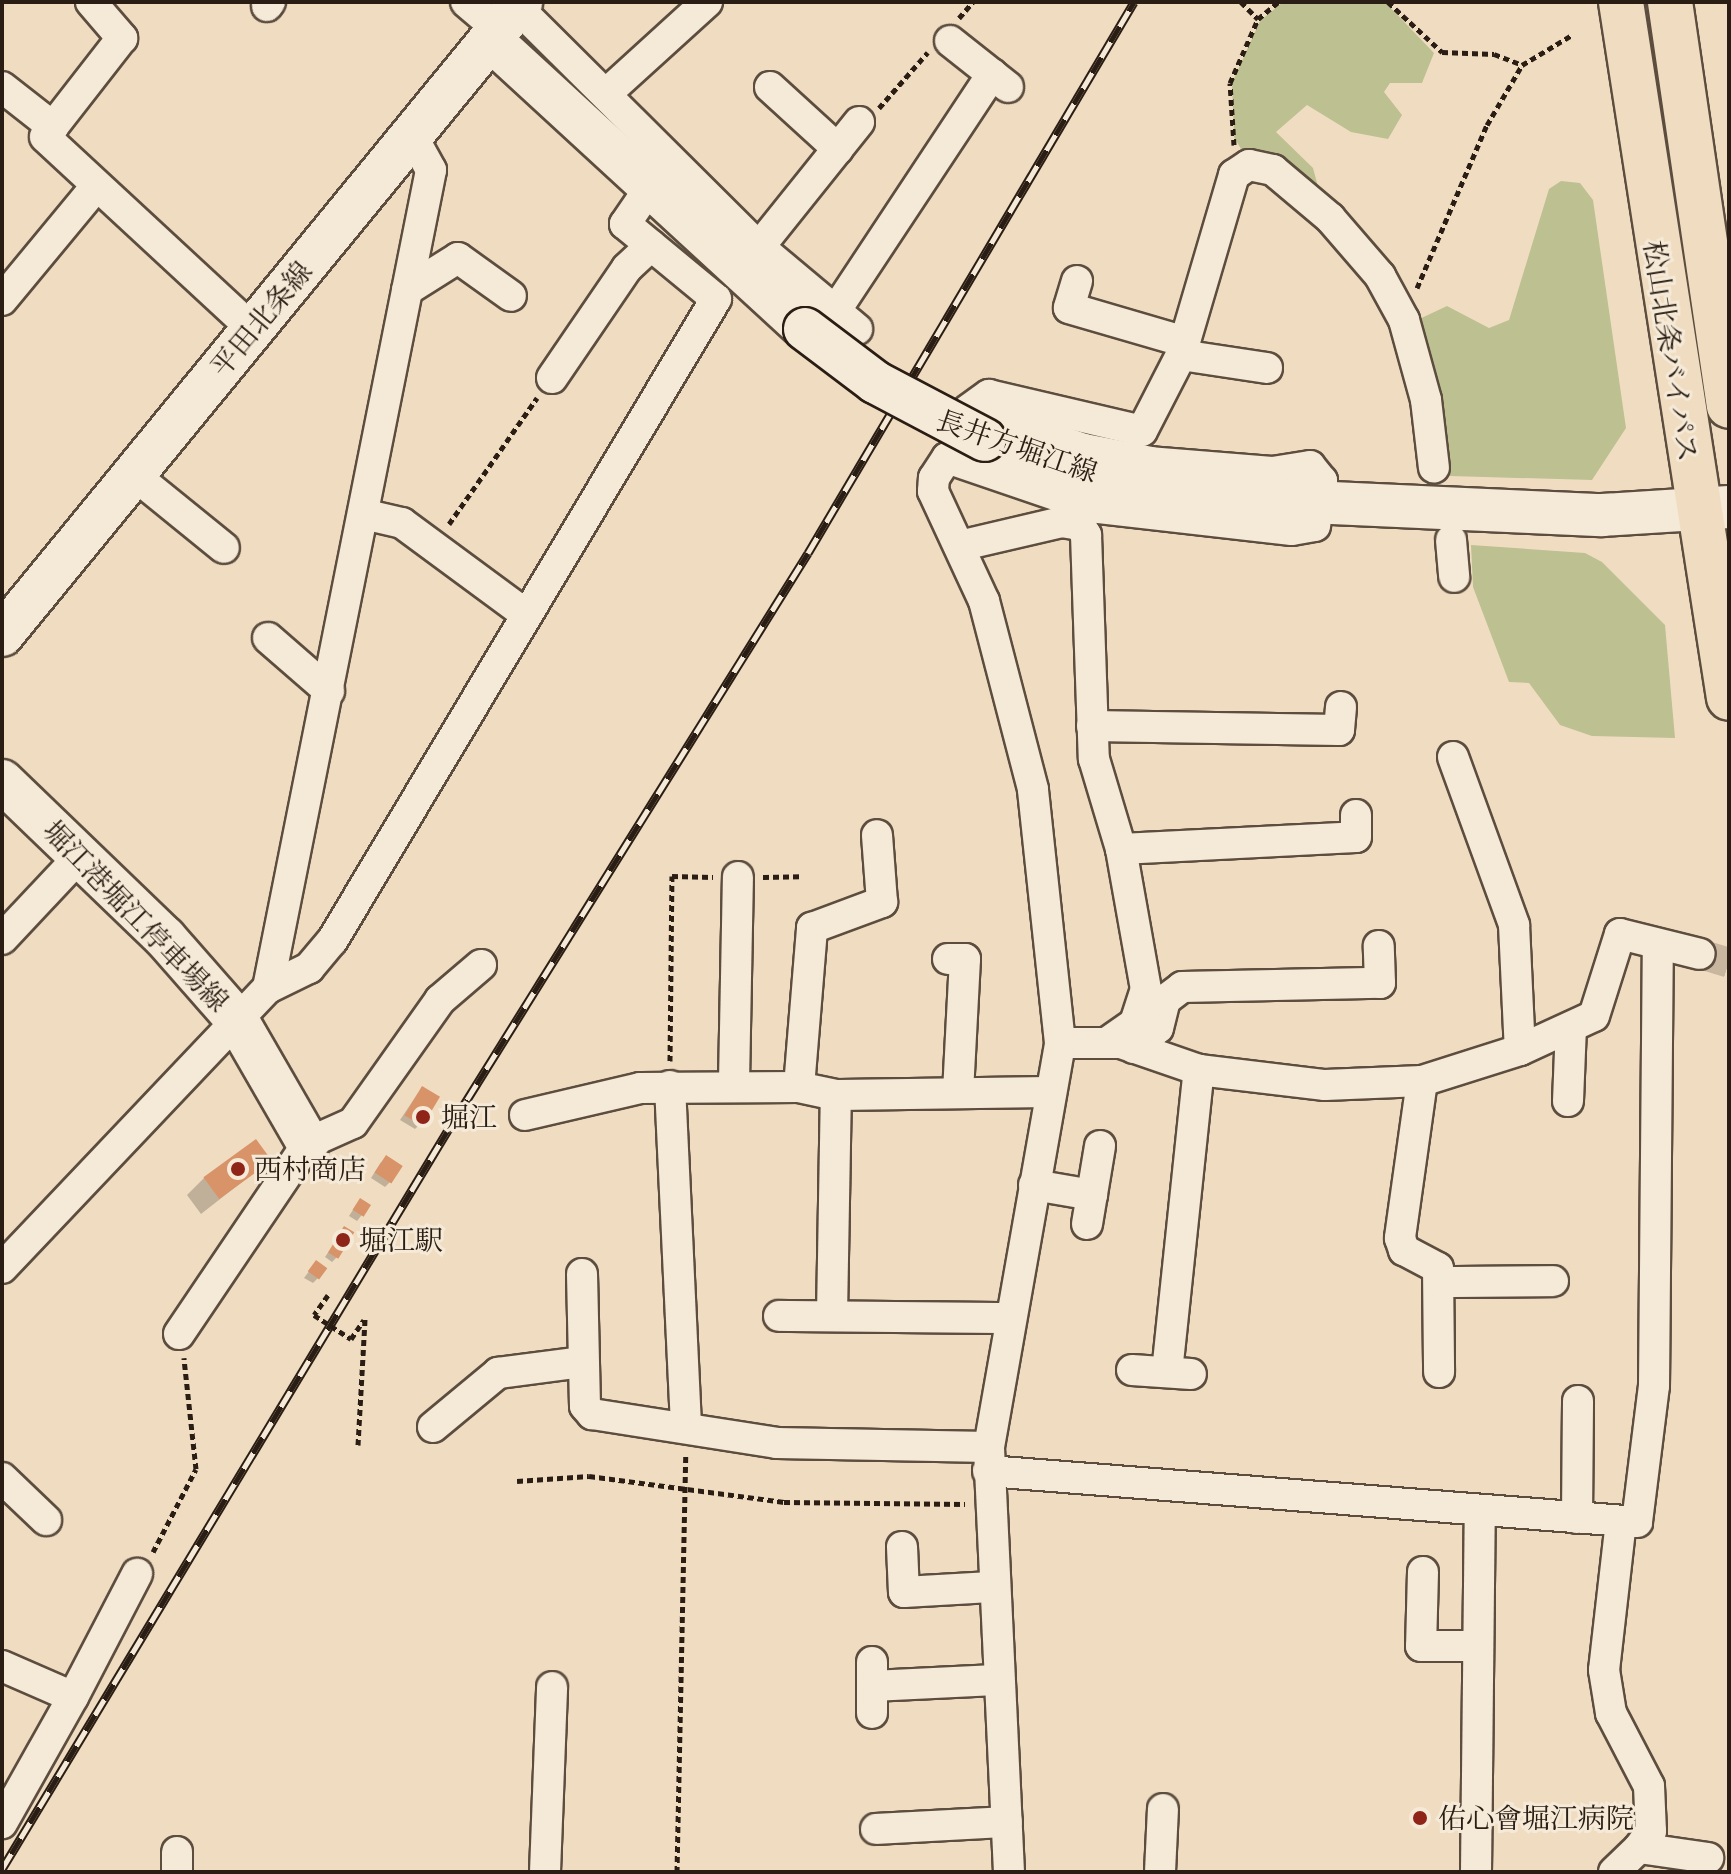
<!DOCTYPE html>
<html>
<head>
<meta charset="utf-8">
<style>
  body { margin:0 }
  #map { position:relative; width:1731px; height:1874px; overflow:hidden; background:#f0ddc1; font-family:"Gentium Book Plus","Noto Serif JP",serif }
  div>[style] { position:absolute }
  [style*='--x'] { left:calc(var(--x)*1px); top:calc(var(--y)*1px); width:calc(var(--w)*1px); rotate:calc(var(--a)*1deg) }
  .green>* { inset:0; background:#bdc090 }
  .shadow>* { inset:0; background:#0003 }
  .building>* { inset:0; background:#d89368; transform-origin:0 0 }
  .street-tunnel>* { height:30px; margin-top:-15px; transform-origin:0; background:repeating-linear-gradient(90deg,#c8b79e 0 30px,transparent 0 45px) }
  .path>* { height:5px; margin-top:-2.5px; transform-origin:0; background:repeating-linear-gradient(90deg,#2a1d14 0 6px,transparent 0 10px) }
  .roads { filter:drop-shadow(2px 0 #5c4d3f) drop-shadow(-2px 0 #5c4d3f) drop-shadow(0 2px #5c4d3f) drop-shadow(0 -2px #5c4d3f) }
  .street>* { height:30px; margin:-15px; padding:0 15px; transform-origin:15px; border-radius:15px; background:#f5e9d7 }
  .secondary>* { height:42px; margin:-21px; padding:0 21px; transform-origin:21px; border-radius:21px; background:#f5e9d7 }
  .highway>* { height:44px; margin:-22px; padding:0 22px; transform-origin:22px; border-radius:22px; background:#f0ddc1 }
  .rail>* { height:9px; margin-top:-4.5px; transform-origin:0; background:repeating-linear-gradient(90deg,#f5e9d7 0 18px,#2a1d14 0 36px); box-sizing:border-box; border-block:2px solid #2a1d14 }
  .bridges { filter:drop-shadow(2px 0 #2a1d14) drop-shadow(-2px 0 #2a1d14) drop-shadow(0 2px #2a1d14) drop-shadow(0 -2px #2a1d14) }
  .secondary-bridge>* { height:42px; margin:-21px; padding:0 21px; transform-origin:21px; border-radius:21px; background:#f5e9d7 }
  .dots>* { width:22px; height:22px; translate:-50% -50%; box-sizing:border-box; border:4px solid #f5e9d7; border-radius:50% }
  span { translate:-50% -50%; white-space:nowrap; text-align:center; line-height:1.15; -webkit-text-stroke:6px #f5e9d7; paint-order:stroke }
  .street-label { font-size:28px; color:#2a1d14 }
  .poi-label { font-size:28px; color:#2a1d14 }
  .left { translate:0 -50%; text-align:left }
  .frame { position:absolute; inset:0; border:4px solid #2a1d14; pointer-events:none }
</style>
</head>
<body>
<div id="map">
  <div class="green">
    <div style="clip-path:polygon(1283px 2px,1385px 2px,1434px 53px,1422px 83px,1390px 83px,1384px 92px,1402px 115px,1388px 139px,1351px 132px,1307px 105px,1276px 132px,1313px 168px,1320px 194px,1241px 149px,1234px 137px,1232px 83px,1260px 21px)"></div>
    <div style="clip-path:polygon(1561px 181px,1580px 183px,1593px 200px,1626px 428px,1592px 480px,1450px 476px,1413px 322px,1447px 306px,1489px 328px,1509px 320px,1549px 189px)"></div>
    <div style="clip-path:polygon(1471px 545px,1585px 553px,1602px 562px,1665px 625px,1675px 738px,1592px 736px,1560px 725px,1529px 683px,1509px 682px,1473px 587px)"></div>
  </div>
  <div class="shadow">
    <div style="clip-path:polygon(418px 1093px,420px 1124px,415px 1129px,400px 1120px)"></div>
    <div style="clip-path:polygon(270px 1160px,201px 1214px,187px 1195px,204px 1178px)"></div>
    <div style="clip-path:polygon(381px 1162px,390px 1182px,385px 1187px,371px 1178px)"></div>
    <div style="clip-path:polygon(356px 1205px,369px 1206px,357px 1221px,349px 1216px)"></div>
    <div style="clip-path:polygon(344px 1229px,337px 1257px,332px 1262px,325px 1257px)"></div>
    <div style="clip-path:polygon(316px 1262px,318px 1278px,313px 1283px,304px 1278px)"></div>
  </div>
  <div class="building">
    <div style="left:422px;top:1086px;width:21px;height:34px;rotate:31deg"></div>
    <div style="left:256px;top:1139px;width:27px;height:65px;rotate:54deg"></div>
    <div style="left:386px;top:1155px;width:20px;height:21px;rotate:33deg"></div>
    <div style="left:360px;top:1198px;width:13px;height:14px;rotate:32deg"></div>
    <div style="left:344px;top:1226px;width:12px;height:31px;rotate:31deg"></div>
    <div style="left:316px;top:1260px;width:14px;height:14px;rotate:36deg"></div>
  </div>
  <div class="street-tunnel">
    <div style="--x:1700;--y:954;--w:30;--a:17"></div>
  </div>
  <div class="path">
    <div style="--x:1241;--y:2;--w:24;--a:45"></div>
    <div style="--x:1388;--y:2;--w:74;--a:42.8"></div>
    <div style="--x:1442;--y:52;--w:52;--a:2.2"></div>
    <div style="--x:1494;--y:54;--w:30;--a:21"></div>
    <div style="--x:1522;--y:65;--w:58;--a:-31"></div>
    <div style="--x:959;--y:18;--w:21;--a:-49"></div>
    <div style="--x:879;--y:108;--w:74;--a:-48.8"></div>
    <div style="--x:1234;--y:145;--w:62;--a:-93.7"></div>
    <div style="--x:1230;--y:83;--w:70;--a:-66.4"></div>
    <div style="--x:1258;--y:19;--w:26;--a:-40"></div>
    <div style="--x:1417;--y:288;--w:177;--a:-66.8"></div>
    <div style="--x:1487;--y:125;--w:69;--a:-59.7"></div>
    <div style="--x:449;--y:524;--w:154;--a:-55.1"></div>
    <div style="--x:763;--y:877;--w:39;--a:-1"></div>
    <div style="--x:670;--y:1061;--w:185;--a:-89.4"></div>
    <div style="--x:672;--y:876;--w:41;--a:1.4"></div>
    <div style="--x:328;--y:1295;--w:24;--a:125"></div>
    <div style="--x:314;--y:1315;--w:44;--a:33"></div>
    <div style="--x:351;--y:1339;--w:23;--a:-56"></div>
    <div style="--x:358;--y:1445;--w:126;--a:-86.8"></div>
    <div style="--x:517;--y:1481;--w:72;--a:-4"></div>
    <div style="--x:589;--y:1476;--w:197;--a:7.6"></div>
    <div style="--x:784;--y:1502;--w:181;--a:0.6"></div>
    <div style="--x:153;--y:1552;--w:93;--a:-62.6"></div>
    <div style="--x:196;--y:1469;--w:112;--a:-96.2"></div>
    <div style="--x:677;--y:1872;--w:416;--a:-88.8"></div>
  </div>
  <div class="roads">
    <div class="street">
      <div style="--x:91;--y:2;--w:48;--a:49.3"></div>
      <div style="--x:122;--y:38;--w:125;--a:127.9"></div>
      <div style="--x:45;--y:137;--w:282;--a:42.8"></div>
      <div style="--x:466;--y:2;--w:43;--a:40.3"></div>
      <div style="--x:267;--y:6;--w:5;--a:-53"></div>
      <div style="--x:517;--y:7;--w:341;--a:44.8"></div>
      <div style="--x:759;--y:247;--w:128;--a:39.9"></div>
      <div style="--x:950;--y:41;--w:74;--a:38.4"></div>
      <div style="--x:2;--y:87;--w:65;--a:38.1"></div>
      <div style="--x:770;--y:87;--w:92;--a:42.4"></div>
      <div style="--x:608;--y:92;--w:134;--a:-42.3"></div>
      <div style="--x:759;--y:247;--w:160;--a:-51.3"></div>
      <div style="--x:1077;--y:281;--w:28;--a:107"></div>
      <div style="--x:1069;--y:308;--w:121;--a:16.3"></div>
      <div style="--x:407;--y:290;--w:60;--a:-32.1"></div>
      <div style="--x:458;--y:258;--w:65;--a:35.6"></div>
      <div style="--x:2;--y:300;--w:143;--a:-50.4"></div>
      <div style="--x:836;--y:310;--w:283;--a:-56.5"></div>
      <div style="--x:1181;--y:355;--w:87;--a:8.6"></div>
      <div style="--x:552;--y:378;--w:133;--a:-55.7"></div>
      <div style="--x:627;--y:268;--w:33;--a:-43"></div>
      <div style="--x:133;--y:474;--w:117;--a:39.1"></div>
      <div style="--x:363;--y:514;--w:40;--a:13"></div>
      <div style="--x:402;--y:523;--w:155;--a:36.4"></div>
      <div style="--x:1451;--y:540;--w:37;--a:85"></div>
      <div style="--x:959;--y:546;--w:105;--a:-13.2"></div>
      <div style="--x:1061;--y:522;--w:19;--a:9"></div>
      <div style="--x:1080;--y:525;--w:12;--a:59"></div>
      <div style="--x:1086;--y:535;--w:224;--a:88"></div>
      <div style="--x:1094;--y:759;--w:94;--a:73.3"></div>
      <div style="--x:1121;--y:849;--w:142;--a:79.9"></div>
      <div style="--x:1146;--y:989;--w:36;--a:108"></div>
      <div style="--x:1135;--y:1023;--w:35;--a:145"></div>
      <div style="--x:268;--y:638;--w:81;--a:41"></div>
      <div style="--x:1092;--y:726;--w:247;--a:0.9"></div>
      <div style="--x:1339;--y:730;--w:23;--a:-85"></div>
      <div style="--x:1453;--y:757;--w:179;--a:70"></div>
      <div style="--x:1514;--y:925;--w:125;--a:87.3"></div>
      <div style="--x:1121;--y:849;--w:235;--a:-2.9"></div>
      <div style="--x:1356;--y:837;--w:22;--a:-90"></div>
      <div style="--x:2;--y:939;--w:114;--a:-46.8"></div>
      <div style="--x:948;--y:959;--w:17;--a:0"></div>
      <div style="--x:965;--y:959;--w:134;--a:93"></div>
      <div style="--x:268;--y:988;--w:46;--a:-26"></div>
      <div style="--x:309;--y:968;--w:35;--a:-50"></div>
      <div style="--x:332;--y:941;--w:748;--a:-59.12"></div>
      <div style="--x:716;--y:299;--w:118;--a:-140.5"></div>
      <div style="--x:625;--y:224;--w:42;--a:-55.6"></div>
      <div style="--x:1060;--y:1043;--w:61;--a:0"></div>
      <div style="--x:1121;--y:1043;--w:83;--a:19.1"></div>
      <div style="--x:1199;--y:1070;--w:127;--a:6.8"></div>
      <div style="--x:1325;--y:1085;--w:97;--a:-2.4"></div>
      <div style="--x:1422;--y:1081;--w:103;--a:-17.6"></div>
      <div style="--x:1520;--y:1050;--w:81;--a:-24.7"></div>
      <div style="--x:1594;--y:1016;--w:86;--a:-72.4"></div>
      <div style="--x:1620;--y:934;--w:82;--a:14"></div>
      <div style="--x:1134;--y:1048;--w:31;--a:-40"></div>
      <div style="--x:1158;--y:1028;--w:29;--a:-76"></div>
      <div style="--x:1165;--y:1000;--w:21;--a:-37"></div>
      <div style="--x:1182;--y:987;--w:198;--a:-1.2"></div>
      <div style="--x:1380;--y:983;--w:37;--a:-92"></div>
      <div style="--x:1422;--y:1081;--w:159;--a:98"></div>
      <div style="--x:1400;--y:1238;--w:13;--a:72"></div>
      <div style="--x:1404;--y:1250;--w:38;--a:28"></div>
      <div style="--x:1438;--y:1268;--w:104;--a:89.4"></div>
      <div style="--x:734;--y:1082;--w:205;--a:-88.9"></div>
      <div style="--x:670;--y:1086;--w:340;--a:87.3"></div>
      <div style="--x:836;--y:1095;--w:38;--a:-168"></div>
      <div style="--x:799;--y:1087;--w:160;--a:-85.3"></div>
      <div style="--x:812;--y:928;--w:75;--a:-20.4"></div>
      <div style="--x:882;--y:902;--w:67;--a:-94.3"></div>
      <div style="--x:1568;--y:1101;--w:74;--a:-87.7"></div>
      <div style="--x:525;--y:1115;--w:118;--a:-13.2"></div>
      <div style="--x:640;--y:1088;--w:159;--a:-0.4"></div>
      <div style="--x:1034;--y:1185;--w:59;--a:9.8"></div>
      <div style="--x:1087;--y:1224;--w:79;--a:-80.5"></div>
      <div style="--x:2;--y:1268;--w:386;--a:-46.5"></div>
      <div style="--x:268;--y:988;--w:834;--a:-78.73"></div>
      <div style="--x:431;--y:170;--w:39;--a:-119"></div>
      <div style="--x:582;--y:1274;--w:132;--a:88.7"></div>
      <div style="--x:585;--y:1406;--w:11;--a:49"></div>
      <div style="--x:592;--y:1414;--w:187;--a:8.9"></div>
      <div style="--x:777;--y:1443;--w:212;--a:1.1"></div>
      <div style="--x:1442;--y:1282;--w:111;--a:-0.5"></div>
      <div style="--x:779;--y:1316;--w:231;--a:0.5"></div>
      <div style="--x:832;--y:1316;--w:221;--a:-89"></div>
      <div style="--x:836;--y:1095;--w:215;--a:-0.8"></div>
      <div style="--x:179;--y:1334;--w:230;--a:-56"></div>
      <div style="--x:308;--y:1143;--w:49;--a:-24"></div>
      <div style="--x:353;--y:1123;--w:151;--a:-54.7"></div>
      <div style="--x:440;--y:1000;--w:54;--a:-40.5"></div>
      <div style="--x:1132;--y:1370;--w:59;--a:3.9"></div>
      <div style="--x:1167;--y:1372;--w:304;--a:-84"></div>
      <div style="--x:433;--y:1427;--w:85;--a:-39.7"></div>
      <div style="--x:498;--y:1373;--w:86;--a:-7.4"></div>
      <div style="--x:988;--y:1471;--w:651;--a:4.49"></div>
      <div style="--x:1637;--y:1522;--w:137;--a:-82.9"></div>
      <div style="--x:1654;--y:1386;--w:438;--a:-89.5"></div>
      <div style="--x:2;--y:1478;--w:61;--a:43.7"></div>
      <div style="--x:1577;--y:1518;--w:117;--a:-89.5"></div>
      <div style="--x:1621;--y:1521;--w:150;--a:96.5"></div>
      <div style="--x:1604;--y:1670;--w:44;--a:80.8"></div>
      <div style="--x:1611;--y:1713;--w:82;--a:62.5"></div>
      <div style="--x:1649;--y:1786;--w:45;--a:87.5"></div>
      <div style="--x:1651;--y:1831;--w:21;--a:125"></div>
      <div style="--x:902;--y:1547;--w:45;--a:87.5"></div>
      <div style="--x:904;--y:1592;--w:87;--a:-3.3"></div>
      <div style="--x:1423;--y:1572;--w:74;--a:91.5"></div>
      <div style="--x:1421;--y:1646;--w:57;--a:0"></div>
      <div style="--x:872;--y:1662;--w:51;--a:90"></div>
      <div style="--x:2;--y:1666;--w:77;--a:23.6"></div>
      <div style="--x:73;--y:1697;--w:145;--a:119.4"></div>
      <div style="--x:872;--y:1686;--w:124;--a:-2.8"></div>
      <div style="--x:73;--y:1697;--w:139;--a:-62.5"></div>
      <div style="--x:876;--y:1829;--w:131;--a:-3.1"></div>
      <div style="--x:177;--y:1852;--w:20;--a:90"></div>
      <div style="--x:545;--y:1872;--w:185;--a:-87.8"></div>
      <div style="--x:1009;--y:1872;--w:425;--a:-92.7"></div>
      <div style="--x:989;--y:1447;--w:410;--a:-80"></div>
      <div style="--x:1060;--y:1043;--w:255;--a:-96.1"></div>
      <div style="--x:1033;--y:789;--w:194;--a:-104.6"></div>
      <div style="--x:984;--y:601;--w:121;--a:-114.9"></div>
      <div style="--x:933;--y:491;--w:13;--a:-86"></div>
      <div style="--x:934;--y:478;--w:24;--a:-57"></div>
      <div style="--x:947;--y:458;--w:151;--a:18.9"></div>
      <div style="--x:1090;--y:507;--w:203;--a:6.5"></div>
      <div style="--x:1292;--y:530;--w:23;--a:-10"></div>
      <div style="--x:1315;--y:526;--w:46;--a:-81.2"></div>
      <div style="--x:1322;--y:481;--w:19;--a:-129"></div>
      <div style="--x:1310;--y:466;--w:38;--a:171"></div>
      <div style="--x:1272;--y:472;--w:121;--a:-175.3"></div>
      <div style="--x:1151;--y:462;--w:68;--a:-169"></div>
      <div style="--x:1084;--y:449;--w:122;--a:-161.4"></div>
      <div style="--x:968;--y:410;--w:26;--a:-36"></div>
      <div style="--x:989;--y:395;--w:157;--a:13.2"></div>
      <div style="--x:1142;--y:431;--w:85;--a:-62.8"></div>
      <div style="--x:1181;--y:355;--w:188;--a:-73.6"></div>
      <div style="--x:1234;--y:175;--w:18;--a:-34"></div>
      <div style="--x:1249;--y:165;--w:25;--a:12"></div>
      <div style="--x:1273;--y:170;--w:75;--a:40.1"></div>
      <div style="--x:1330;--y:218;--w:77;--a:49.2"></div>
      <div style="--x:1380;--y:276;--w:50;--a:61.4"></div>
      <div style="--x:1404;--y:320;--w:83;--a:74.6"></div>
      <div style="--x:1426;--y:400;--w:68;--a:83.3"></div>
      <div style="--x:1160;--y:1872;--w:63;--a:-87.3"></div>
      <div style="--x:1476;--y:1872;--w:360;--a:-89.4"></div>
      <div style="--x:1614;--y:1872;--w:35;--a:-44"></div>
      <div style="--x:1639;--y:1848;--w:70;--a:8.2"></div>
    </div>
    <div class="secondary">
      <div style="--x:491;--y:40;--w:427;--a:42.6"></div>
      <div style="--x:985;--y:440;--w:146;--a:16.3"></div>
      <div style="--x:1125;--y:481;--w:164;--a:7"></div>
      <div style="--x:1288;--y:501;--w:314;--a:2.6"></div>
      <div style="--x:1602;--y:515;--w:127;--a:-3.6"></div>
      <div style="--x:2;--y:635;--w:819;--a:-50.65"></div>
      <div style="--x:2;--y:781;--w:226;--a:43.9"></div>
      <div style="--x:165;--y:938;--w:109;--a:48.7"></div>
      <div style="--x:237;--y:1020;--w:142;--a:60"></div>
    </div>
    <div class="highway">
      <div style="--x:1621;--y:2;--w:704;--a:81.18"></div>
      <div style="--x:1670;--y:2;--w:408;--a:81.7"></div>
    </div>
  </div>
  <div class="rail">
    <div style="--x:2;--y:1869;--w:863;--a:-58.89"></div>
    <div style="--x:448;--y:1130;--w:680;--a:-58.04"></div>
    <div style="--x:808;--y:553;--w:640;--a:-59.39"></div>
  </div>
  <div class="bridges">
    <div class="secondary-bridge">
      <div style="--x:805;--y:329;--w:88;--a:37.1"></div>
      <div style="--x:875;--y:382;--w:124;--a:27.8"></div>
    </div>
  </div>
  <div class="dots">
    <div style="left:423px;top:1117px;background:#8f2418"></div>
    <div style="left:238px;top:1169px;background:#8f2418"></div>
    <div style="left:343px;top:1240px;background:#8f2418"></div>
    <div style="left:1420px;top:1818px;background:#8f2418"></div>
  </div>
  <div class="street-label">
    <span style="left:261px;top:319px;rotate:-50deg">平田北条線</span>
    <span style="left:1671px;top:351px;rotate:81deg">松山北条バイパス</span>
    <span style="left:1017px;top:446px;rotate:19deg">長井方堀江線</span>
    <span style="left:136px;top:916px;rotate:46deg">堀江港堀江停車場線</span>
  </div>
  <div class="poi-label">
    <span class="left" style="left:441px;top:1117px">堀江</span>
    <span class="left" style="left:254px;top:1169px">西村商店</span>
    <span class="left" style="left:359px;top:1240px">堀江駅</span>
    <span class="left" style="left:1438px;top:1818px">佑心會堀江病院</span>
  </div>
  <div class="frame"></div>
</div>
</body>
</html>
